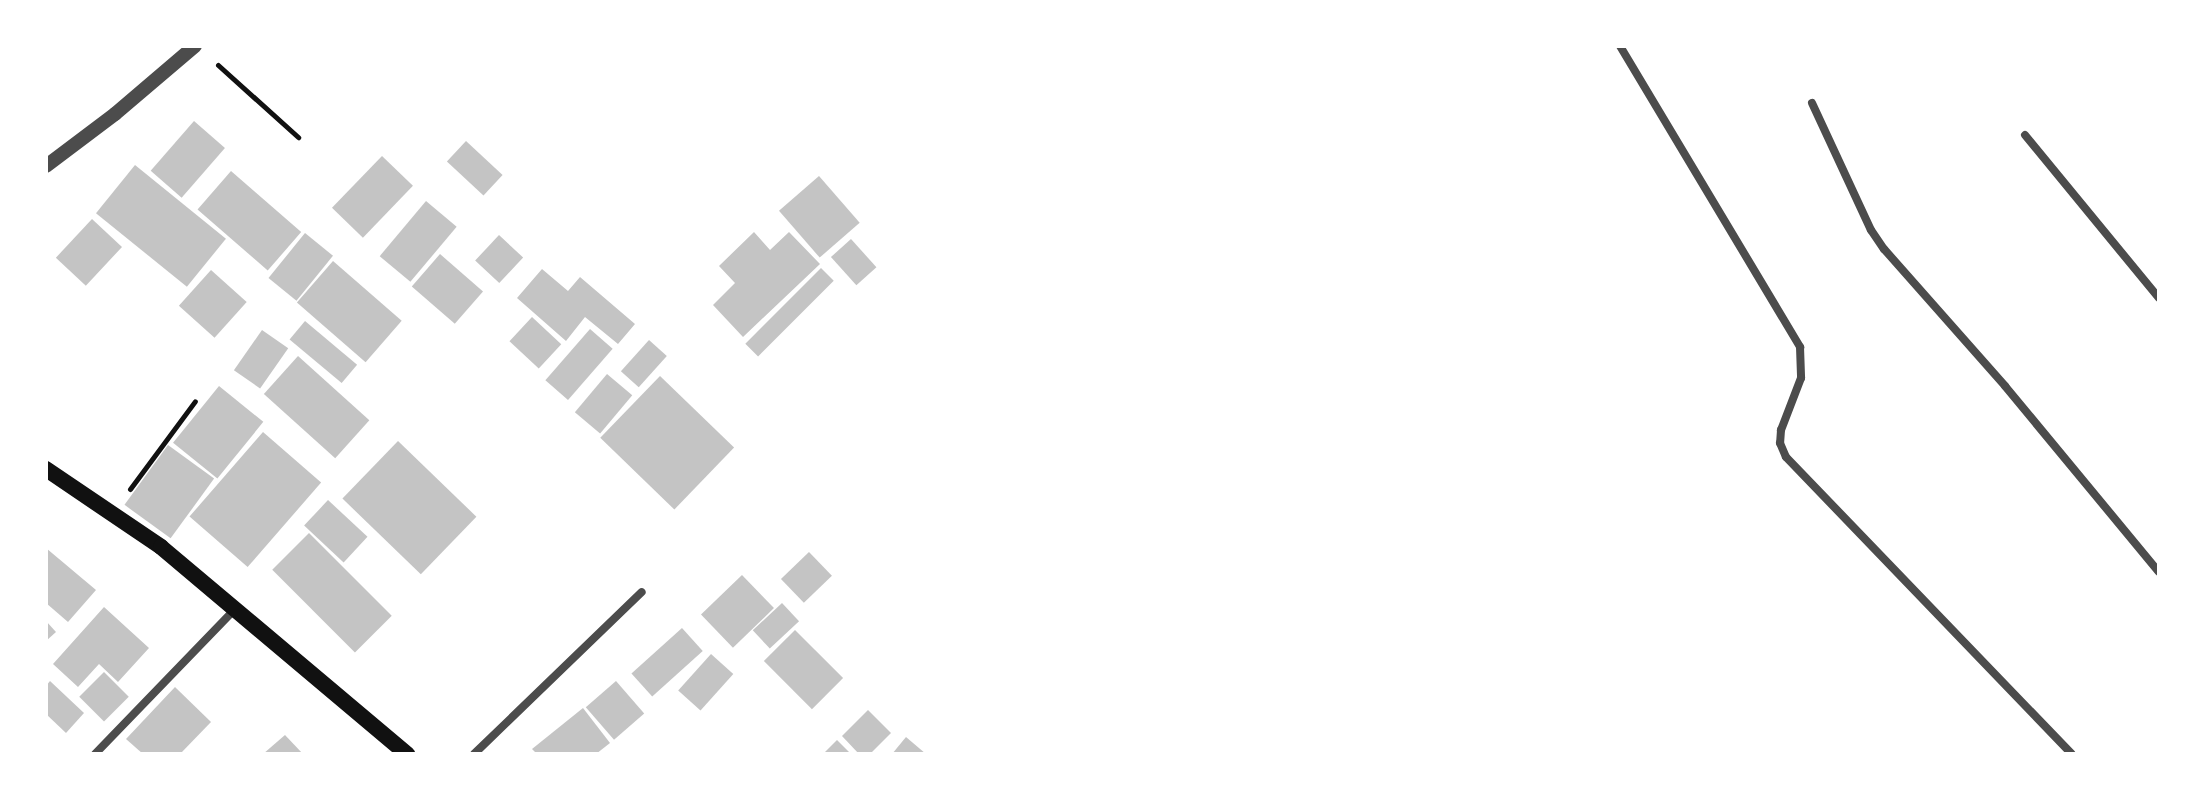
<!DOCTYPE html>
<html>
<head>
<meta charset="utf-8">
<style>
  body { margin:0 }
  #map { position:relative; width:2205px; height:800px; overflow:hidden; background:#fff; font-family:Rubik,sans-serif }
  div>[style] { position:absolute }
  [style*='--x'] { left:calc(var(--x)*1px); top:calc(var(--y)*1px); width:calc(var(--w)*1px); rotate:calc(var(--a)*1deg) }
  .building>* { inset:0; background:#c4c4c4; transform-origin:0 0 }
  .path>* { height:5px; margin:-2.5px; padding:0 2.5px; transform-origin:2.5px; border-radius:2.5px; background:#111 }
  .minor>* { height:8px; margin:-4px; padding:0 4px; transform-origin:4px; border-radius:4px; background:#4c4c4c }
  .tertiary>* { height:14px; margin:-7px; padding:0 7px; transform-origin:7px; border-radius:7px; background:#4c4c4c }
  .secondary>* { height:16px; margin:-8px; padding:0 8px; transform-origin:8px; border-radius:8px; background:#111 }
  span { translate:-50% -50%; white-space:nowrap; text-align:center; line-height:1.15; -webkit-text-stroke:8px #fff; paint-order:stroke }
  .frame { position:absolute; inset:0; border:48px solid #fff; pointer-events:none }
</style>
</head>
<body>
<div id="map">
  <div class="building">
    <div style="left:194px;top:121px;width:41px;height:66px;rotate:41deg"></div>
    <div style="left:466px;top:141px;width:50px;height:28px;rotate:43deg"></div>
    <div style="left:382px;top:156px;width:43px;height:72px;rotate:44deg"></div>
    <div style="left:135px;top:165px;width:117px;height:62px;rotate:39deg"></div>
    <div style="left:231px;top:171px;width:93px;height:51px;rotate:41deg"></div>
    <div style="left:819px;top:176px;width:62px;height:53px;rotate:49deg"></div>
    <div style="left:426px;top:201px;width:40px;height:72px;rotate:40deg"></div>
    <div style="left:92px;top:219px;width:41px;height:53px;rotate:43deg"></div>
    <div style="clip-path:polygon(754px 232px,770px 250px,789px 232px,820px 264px,743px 337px,713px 305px,735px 283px,719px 266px)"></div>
    <div style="left:305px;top:233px;width:36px;height:58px;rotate:39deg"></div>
    <div style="left:499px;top:235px;width:33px;height:35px;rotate:43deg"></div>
    <div style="left:851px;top:239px;width:38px;height:27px;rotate:48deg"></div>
    <div style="left:440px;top:254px;width:57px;height:43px;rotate:41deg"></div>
    <div style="left:333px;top:261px;width:91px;height:55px;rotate:41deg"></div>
    <div style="left:821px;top:268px;width:18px;height:107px;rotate:45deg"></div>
    <div style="clip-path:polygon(542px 269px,568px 291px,580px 277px,635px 324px,618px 344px,585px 317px,566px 341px,517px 298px)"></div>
    <div style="left:211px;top:270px;width:48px;height:48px;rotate:42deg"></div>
    <div style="left:532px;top:317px;width:40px;height:33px;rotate:43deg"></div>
    <div style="left:305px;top:321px;width:68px;height:24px;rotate:40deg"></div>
    <div style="left:590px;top:329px;width:30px;height:68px;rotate:41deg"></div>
    <div style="left:262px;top:330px;width:32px;height:49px;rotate:35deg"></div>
    <div style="left:649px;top:340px;width:24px;height:42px;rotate:42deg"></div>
    <div style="left:298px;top:356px;width:96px;height:51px;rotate:42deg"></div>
    <div style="left:607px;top:374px;width:33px;height:50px;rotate:40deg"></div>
    <div style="left:660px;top:376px;width:103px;height:86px;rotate:44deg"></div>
    <div style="left:219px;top:386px;width:57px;height:73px;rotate:39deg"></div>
    <div style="left:263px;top:432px;width:77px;height:112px;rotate:41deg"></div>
    <div style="left:398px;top:441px;width:109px;height:80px;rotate:44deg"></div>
    <div style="left:168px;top:445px;width:57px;height:74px;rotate:36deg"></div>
    <div style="left:328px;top:500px;width:54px;height:35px;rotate:43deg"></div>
    <div style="left:309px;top:533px;width:117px;height:52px;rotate:45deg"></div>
    <div style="clip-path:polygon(46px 548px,96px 590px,68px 622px,46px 603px)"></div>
    <div style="left:809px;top:552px;width:33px;height:39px;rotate:46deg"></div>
    <div style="left:742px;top:575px;width:46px;height:57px;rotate:46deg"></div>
    <div style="left:782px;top:603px;width:25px;height:40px;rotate:47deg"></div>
    <div style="clip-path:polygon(104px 607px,149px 648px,118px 682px,99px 664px,78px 687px,53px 664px)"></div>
    <div style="clip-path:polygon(46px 621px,56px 632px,46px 641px)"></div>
    <div style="left:682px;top:628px;width:31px;height:68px;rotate:48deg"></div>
    <div style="left:795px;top:630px;width:68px;height:44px;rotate:45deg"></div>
    <div style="left:711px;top:654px;width:30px;height:49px;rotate:42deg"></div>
    <div style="left:104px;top:672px;width:35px;height:35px;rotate:45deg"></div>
    <div style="clip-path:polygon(50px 681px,84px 713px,66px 733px,46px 714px,46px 686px)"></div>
    <div style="left:616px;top:681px;width:43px;height:40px;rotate:49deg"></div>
    <div style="clip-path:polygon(175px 687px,211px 722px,180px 754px,143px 754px,126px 739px)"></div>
    <div style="clip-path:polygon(583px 708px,610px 743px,596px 754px,537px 754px,532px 749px)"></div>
    <div style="clip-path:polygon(868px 710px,891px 733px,870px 754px,859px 754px,842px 736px)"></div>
    <div style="clip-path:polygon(285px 735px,303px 754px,263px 754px)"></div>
    <div style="clip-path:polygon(906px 737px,926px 754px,892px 754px)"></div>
    <div style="clip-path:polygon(837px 740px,851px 754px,823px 754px)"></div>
  </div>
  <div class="path">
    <div style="--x:218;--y:65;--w:108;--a:42"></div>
    <div style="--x:130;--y:489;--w:109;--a:-53.5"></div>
  </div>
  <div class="minor">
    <div style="--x:1620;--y:46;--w:351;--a:59.1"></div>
    <div style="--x:1800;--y:347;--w:31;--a:88"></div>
    <div style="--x:1801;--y:378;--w:56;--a:111"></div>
    <div style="--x:1781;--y:430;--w:13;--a:94"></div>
    <div style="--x:1780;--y:443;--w:15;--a:67"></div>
    <div style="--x:1786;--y:457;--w:412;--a:46.1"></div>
    <div style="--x:1812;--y:103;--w:140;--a:65.1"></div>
    <div style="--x:1871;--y:230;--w:23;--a:56"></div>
    <div style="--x:1884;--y:249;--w:183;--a:48.5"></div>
    <div style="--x:2005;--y:386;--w:241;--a:50.4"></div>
    <div style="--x:2025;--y:135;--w:211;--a:50.6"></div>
    <div style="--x:95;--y:754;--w:202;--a:-46"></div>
    <div style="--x:474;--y:754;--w:233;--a:-44"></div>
  </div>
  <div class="tertiary">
    <div style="--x:46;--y:166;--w:86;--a:-37"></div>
    <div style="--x:115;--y:114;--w:105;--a:-40.4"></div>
  </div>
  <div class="secondary">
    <div style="--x:46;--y:469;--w:139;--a:34.1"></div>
    <div style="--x:161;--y:547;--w:322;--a:40.1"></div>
  </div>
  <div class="frame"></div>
</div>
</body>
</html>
